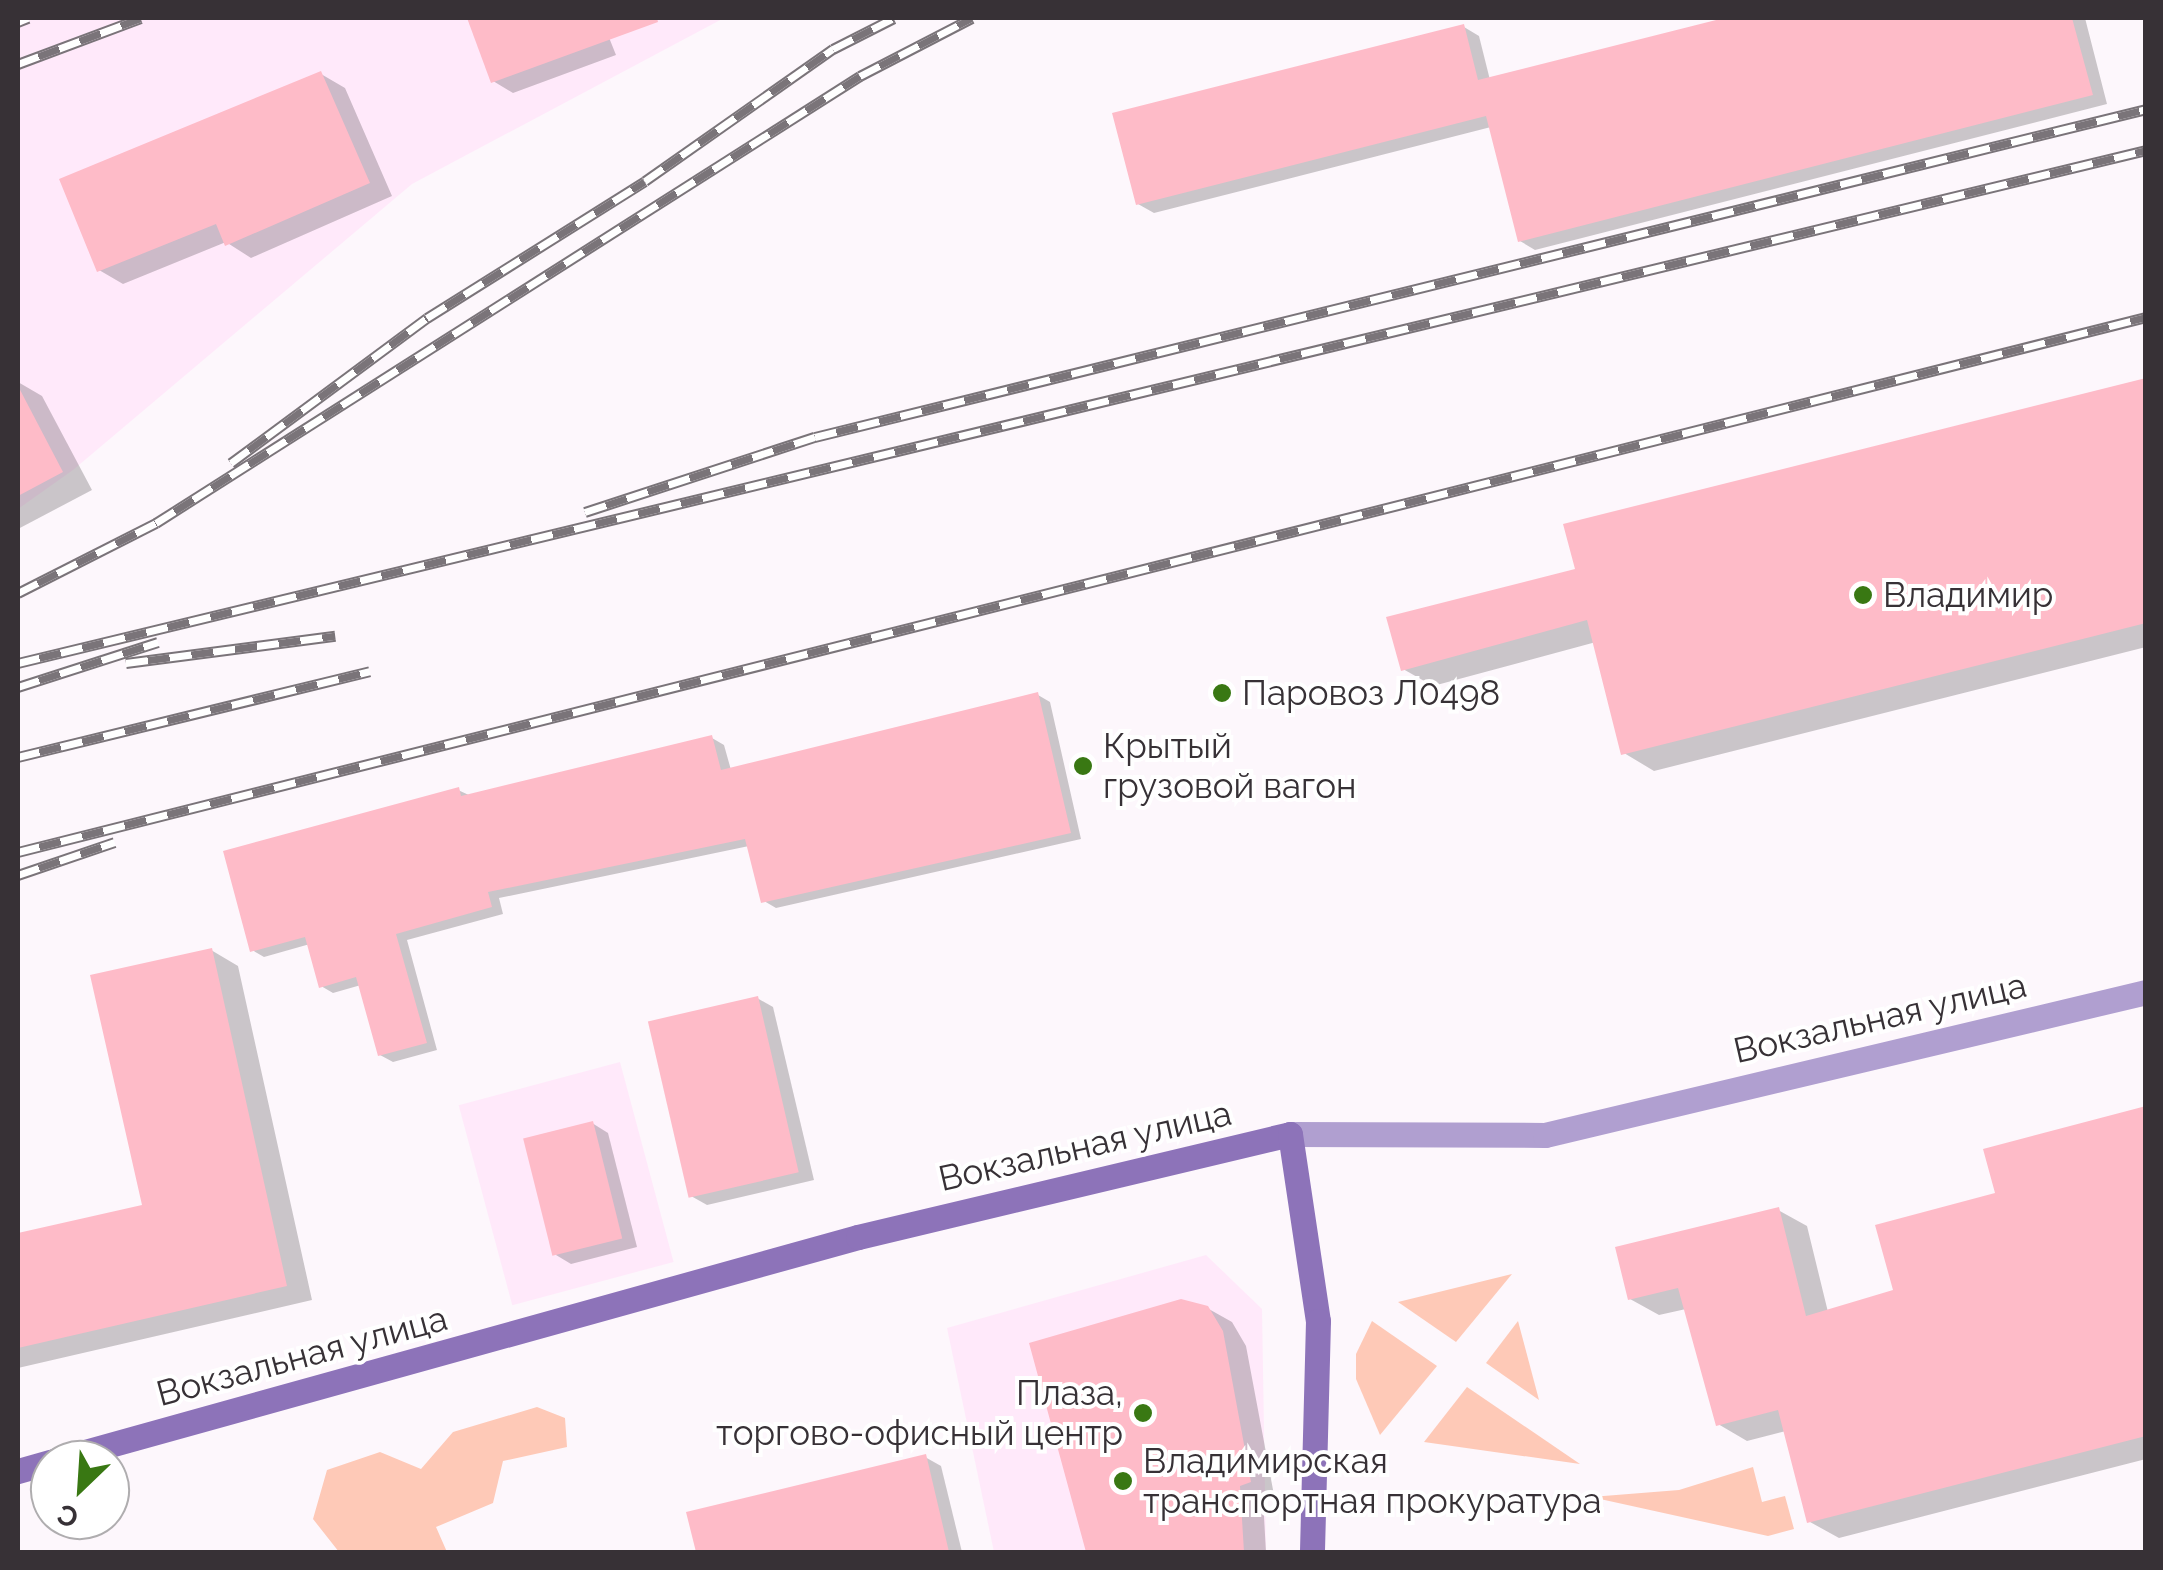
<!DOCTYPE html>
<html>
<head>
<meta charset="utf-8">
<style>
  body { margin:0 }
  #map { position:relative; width:2163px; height:1570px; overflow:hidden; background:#fdf7fc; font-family:Raleway,sans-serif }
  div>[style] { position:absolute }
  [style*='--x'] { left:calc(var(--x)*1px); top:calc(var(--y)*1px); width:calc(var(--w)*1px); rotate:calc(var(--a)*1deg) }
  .built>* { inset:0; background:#ffe9fa; transform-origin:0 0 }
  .green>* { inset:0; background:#fec9b7 }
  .shadow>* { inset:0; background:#0003 }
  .building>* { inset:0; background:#febbc8; transform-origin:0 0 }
  .minor>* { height:25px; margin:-12.5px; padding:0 12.5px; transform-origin:12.5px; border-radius:12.5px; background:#b09fd0 }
  .secondary>* { height:25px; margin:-12.5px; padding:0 12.5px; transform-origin:12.5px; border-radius:12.5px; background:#8d73b9 }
  .rail>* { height:11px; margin-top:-5.5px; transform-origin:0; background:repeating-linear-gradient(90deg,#fff 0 22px,#7a7479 0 44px); box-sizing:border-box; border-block:2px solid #7a7479 }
  .dots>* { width:28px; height:28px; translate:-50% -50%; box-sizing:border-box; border:5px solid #fff; border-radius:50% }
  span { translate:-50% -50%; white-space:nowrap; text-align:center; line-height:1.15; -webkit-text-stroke:8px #fff; paint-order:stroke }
  .poi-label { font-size:35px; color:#373136 }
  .left { translate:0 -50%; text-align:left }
  .right { translate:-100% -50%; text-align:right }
  .street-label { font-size:35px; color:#373136 }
  .frame { position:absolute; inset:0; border:20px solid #373136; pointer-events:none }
  .north { position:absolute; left:30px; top:1440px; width:100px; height:100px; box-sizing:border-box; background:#fff; border:2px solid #afadaf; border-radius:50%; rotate:205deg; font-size:28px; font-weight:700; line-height:40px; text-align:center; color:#373136 }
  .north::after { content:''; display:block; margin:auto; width:35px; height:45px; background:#397813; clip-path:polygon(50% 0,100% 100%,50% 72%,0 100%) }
</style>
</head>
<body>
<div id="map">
  <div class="built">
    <div style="clip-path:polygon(18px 18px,724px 18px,412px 184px,73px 470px,18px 509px)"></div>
    <div style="left:620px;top:1062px;width:207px;height:167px;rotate:75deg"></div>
    <div style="clip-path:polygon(1206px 1255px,1262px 1309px,1266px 1552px,994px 1552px,947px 1328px)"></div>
  </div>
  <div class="green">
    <div style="clip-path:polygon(1512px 1274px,1456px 1342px,1398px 1302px)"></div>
    <div style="clip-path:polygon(1372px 1321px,1437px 1366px,1380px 1435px,1356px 1379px,1356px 1354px)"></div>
    <div style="clip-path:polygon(1518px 1321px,1539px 1400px,1486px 1363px)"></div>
    <div style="clip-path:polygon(1467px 1387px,1580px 1464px,1424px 1442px)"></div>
    <div style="clip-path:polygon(537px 1407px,565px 1418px,567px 1447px,503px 1461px,493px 1503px,436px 1527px,447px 1552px,339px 1552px,313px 1519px,327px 1470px,380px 1452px,421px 1469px,453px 1432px)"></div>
    <div style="clip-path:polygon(1753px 1467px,1762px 1502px,1785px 1496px,1794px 1529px,1768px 1536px,1591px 1497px,1679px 1490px)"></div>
  </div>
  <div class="shadow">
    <div style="clip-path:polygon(470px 18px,642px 18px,608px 35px,616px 55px,513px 93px,493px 81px)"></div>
    <div style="clip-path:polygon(1735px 18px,2085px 18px,2107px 104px,1535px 250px,1520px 241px,1491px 127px,1154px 213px,1138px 204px,1464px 27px,1479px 36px,1490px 80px)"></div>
    <div style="clip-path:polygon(321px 74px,345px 88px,392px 196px,251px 258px,226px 242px,123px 284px,99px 270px)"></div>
    <div style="clip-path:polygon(2146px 380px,2146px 647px,1654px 771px,1624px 753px,1596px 642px,1433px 686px,1403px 669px,1578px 571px)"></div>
    <div style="clip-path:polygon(18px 382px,42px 396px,92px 490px,18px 529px)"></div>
    <div style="clip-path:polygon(1038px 695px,1050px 702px,1081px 839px,776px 908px,764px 901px,749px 846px,499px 898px,503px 914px,407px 940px,437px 1050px,393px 1062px,380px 1055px,361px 985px,333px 993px,321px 986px,310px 944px,264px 957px,252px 950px,458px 790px,471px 796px,712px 738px,724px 745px,731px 770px)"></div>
    <div style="clip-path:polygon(211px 950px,238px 966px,312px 1300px,18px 1368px,18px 1236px,145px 1207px)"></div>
    <div style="clip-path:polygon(757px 998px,773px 1007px,814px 1180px,707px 1205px,691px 1196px)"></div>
    <div style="clip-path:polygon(2146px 1109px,2146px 1459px,1839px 1538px,1810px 1522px,1786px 1431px,1747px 1441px,1718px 1424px,1686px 1309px,1659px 1315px,1630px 1299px,1778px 1210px,1807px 1226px,1828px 1312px,1896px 1292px,1998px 1195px)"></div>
    <div style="clip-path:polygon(592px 1123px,608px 1133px,637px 1247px,571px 1264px,556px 1255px)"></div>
    <div style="clip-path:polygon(1207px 1308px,1232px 1322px,1246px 1346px,1274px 1495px,1263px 1499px,1266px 1552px,1089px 1552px,1032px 1345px)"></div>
    <div style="clip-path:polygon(925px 1457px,941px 1466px,962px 1552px,698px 1552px,689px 1514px)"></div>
  </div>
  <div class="building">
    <div style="clip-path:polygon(467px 18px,657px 18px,658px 22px,491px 83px)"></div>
    <div style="clip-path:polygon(1724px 18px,2072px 18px,2093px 95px,1518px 242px,1486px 116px,1136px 205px,1112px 113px,1464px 24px,1478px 80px)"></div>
    <div style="clip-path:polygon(321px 71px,370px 183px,225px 246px,216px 224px,97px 272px,59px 179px)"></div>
    <div style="clip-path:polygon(2146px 378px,2146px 623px,1621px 755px,1587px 620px,1401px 671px,1386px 617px,1575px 569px,1563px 524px)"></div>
    <div style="clip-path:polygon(18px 386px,63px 472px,18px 496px)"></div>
    <div style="clip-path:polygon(1038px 692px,1071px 833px,761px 903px,745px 839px,488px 892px,492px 907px,396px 934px,427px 1043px,378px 1056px,356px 977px,319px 988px,305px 937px,250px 952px,223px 851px,459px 787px,461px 796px,712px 735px,721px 770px)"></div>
    <div style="clip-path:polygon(212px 948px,287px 1286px,18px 1348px,18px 1233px,142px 1205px,90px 975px)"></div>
    <div style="left:758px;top:996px;width:181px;height:113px;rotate:77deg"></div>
    <div style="clip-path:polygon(2146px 1106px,2146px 1436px,1807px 1523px,1778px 1410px,1716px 1426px,1678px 1288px,1628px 1300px,1615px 1247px,1779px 1207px,1806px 1316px,1893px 1290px,1875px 1225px,1995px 1193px,1983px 1149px)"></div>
    <div style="left:593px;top:1121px;width:121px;height:72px;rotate:76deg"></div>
    <div style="clip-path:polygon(1181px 1299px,1208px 1306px,1223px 1331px,1251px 1482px,1240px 1486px,1244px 1552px,1086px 1552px,1029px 1343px)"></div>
    <div style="clip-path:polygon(926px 1454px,949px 1552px,696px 1552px,686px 1512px)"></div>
  </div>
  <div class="minor">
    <div style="--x:1290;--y:1134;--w:255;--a:0.2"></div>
    <div style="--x:1545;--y:1135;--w:618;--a:-13.38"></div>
  </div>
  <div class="secondary">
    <div style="--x:56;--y:1460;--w:832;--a:-15.54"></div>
    <div style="--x:858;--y:1237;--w:444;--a:-13.4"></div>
    <div style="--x:1290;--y:1134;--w:189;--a:81.5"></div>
    <div style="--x:1318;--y:1321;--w:231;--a:91.5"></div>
    <div style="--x:18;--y:1471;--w:33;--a:-16"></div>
  </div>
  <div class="rail">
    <div style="--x:18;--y:22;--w:11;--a:-22"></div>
    <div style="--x:18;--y:64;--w:131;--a:-20.5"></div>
    <div style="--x:231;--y:463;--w:244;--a:-36.5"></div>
    <div style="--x:427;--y:318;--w:257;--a:-32.1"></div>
    <div style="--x:645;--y:181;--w:230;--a:-35.1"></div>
    <div style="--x:833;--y:49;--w:68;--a:-26.9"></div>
    <div style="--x:585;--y:512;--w:242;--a:-18.1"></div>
    <div style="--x:815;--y:437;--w:1371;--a:-13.84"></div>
    <div style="--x:18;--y:593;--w:155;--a:-26.9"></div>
    <div style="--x:156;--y:523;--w:834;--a:-32.41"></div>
    <div style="--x:860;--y:76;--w:126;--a:-27.4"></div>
    <div style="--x:18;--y:663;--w:2189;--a:-13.55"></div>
    <div style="--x:126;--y:663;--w:211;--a:-7.4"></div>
    <div style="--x:18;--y:687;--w:147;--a:-17.8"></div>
    <div style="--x:18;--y:757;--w:362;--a:-13.7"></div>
    <div style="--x:18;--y:852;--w:2194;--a:-14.11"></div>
    <div style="--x:18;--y:875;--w:102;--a:-18.8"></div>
  </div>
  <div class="dots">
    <div style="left:1863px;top:595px;background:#397813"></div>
    <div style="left:1222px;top:693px;background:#397813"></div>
    <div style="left:1083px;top:766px;background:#397813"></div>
    <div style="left:1143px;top:1413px;background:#397813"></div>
    <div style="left:1123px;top:1481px;background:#397813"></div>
  </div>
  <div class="poi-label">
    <span class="left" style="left:1883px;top:595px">Владимир</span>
    <span class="left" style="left:1242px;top:693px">Паровоз Л0498</span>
    <span class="left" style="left:1103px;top:766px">Крытый<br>грузовой вагон</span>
    <span class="right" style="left:1123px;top:1413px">Плаза,<br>торгово-офисный центр</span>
    <span class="left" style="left:1143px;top:1481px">Владимирская<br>транспортная прокуратура</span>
  </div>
  <div class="street-label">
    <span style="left:1880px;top:1018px;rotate:-13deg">Вокзальная улица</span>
    <span style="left:1085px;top:1146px;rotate:-13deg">Вокзальная улица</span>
    <span style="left:302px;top:1356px;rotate:-15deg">Вокзальная улица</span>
  </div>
  <div class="frame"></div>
  <div class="north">С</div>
</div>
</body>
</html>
